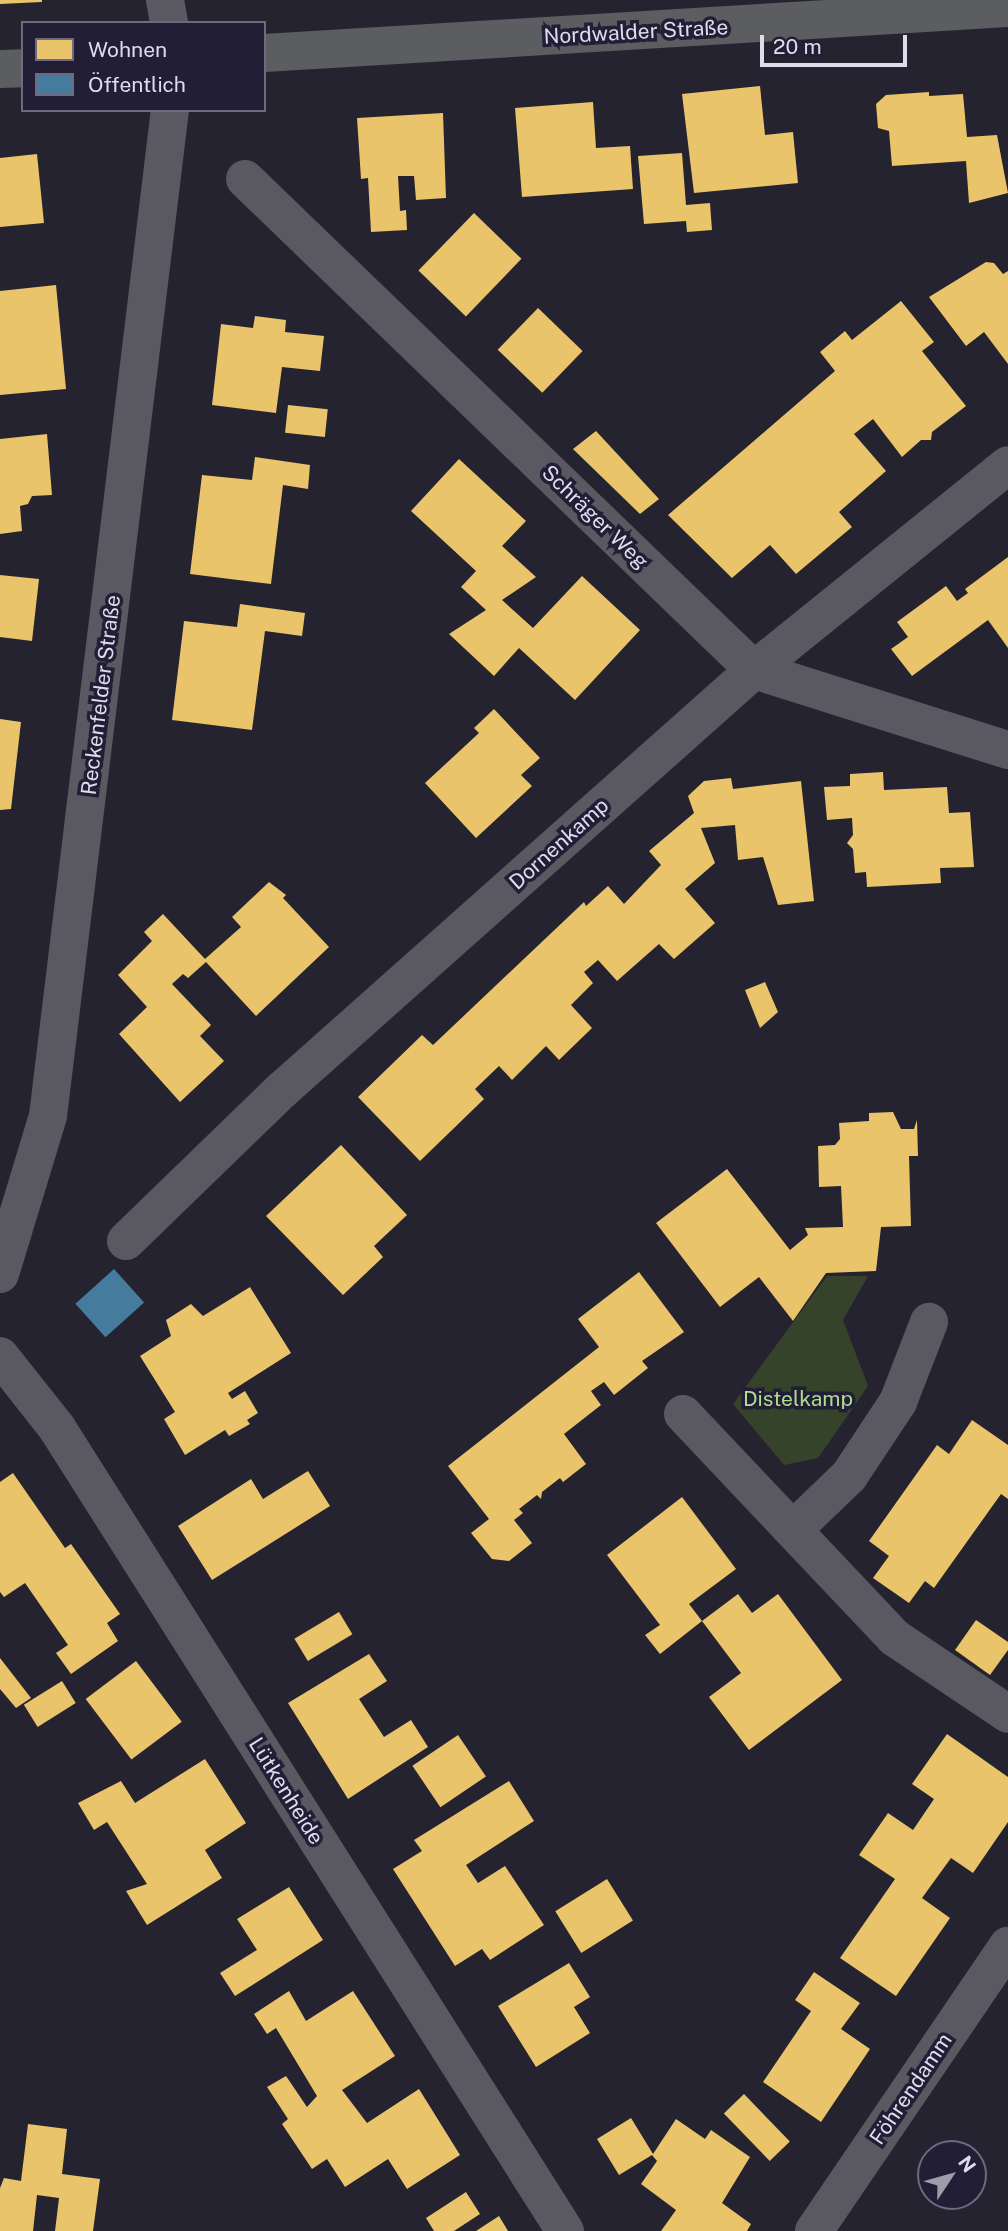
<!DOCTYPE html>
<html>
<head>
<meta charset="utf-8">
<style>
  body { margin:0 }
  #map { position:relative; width:1008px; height:2231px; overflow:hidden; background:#262330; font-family:"Public Sans",sans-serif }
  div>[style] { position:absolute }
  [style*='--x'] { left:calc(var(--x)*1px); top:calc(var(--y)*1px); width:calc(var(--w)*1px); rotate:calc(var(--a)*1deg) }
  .green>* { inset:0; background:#344329 }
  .homes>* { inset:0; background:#e9c46a; transform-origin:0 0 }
  .public>* { inset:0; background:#457b9d; transform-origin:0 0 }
  .minor>* { height:38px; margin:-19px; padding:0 19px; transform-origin:19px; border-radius:19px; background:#5a5962 }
  .major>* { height:38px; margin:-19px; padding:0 19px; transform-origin:19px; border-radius:19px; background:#5c5d60 }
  span { translate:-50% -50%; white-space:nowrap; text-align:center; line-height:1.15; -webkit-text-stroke:7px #221e35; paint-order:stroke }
  .street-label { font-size:21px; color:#dfdded }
  .park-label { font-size:21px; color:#aedb8f }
  .legend { position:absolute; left:21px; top:21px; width:245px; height:91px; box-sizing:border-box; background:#221e35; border:2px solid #6e6a7f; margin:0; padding:9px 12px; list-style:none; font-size:21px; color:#dfdded }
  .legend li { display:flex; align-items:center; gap:14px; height:35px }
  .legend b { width:35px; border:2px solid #6e6a7f }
  .north { position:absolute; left:917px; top:2140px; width:70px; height:70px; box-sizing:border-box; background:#221e35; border:2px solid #6e6a7f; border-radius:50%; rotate:54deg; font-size:19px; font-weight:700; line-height:28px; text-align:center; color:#dfdded }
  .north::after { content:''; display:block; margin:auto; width:24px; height:32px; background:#9e9cab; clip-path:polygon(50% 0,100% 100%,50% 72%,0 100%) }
  .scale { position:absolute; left:760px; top:35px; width:147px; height:32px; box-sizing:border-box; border:4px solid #dfdded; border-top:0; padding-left:9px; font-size:21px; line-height:24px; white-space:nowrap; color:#dfdded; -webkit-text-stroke:5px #221e35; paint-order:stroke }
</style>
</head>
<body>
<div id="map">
  <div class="green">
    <div style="clip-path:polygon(827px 1276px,868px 1276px,843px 1320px,868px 1386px,818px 1458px,784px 1465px,733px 1404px)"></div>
  </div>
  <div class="homes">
    <div style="clip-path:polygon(0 0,42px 0,42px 2px,0 4px)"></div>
    <div style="clip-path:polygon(760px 86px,765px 135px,793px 132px,798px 183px,694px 193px,682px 94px)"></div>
    <div style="clip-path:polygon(929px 92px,929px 96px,963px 94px,967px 137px,997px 135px,1008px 193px,969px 203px,966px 161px,892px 166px,889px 131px,878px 128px,876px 104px,886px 95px)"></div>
    <div style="clip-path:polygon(593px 102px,596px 148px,630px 146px,633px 189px,522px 197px,515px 108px)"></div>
    <div style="clip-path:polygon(443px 113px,446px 198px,416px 200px,414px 176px,398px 176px,400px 211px,406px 210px,407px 230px,371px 232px,368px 178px,361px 179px,357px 118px)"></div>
    <div style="clip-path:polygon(682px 153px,686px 205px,710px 203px,712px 230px,687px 232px,686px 221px,644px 224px,638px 156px)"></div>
    <div style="clip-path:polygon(37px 154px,44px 223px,0 227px,0 158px)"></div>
    <div style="left:474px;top:213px;width:66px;height:80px;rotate:44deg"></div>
    <div style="clip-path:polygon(986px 262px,994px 263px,1003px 274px,1008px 271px,1008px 364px,984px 332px,966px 346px,929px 297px)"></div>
    <div style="clip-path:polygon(56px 285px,66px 389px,0 395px,0 291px)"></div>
    <div style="clip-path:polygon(901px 301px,934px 342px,922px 351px,966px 406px,932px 432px,931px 440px,921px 440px,902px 457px,873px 419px,854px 434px,886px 471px,839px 512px,852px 527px,796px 574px,770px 545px,732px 578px,668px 515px,835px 371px,820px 352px,845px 331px,852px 340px)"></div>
    <div style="left:538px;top:308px;width:62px;height:58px;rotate:44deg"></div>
    <div style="clip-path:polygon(255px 316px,286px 320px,285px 332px,324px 336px,320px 371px,282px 367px,276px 413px,212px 405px,221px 324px,253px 328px)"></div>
    <div style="left:288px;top:405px;width:40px;height:28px;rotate:6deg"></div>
    <div style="clip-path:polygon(596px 431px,659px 499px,640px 514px,573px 449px)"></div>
    <div style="clip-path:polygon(47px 434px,52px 495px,32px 496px,28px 504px,20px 506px,22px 531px,0 534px,0 439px)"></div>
    <div style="clip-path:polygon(255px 457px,310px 465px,308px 489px,283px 485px,271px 584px,190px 574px,202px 475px,252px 480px)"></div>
    <div style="clip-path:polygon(459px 459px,526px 521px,502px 546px,536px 577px,502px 600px,533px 628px,582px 576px,640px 630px,575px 700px,519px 648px,494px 676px,449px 634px,486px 610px,461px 587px,476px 571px,411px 511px)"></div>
    <div style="clip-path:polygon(1008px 557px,1008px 648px,988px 620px,912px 676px,891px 649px,908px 637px,897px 622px,946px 586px,957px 601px,968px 593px,965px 589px)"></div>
    <div style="clip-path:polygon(0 575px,39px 579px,32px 641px,0 637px)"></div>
    <div style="clip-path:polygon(240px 604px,305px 613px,302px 636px,265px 631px,252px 730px,172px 720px,184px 621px,237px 627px)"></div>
    <div style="clip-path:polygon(494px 709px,540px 758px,521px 775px,532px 786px,476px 838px,425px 783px,479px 733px,474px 728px)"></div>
    <div style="clip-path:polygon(0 719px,21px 722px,11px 809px,0 810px)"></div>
    <div style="clip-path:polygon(883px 772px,884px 790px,947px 787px,949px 813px,970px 812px,974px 867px,940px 868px,941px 883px,867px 887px,866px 872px,855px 873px,853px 849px,847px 843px,853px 835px,852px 818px,827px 820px,824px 787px,850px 786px,850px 774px)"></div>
    <div style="clip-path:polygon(731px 778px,733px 789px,801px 781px,814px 901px,778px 905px,763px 857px,738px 860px,735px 825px,701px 828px,715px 863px,685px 889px,715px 923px,674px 959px,659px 944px,617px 981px,598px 960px,584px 972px,593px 983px,571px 1005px,592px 1028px,559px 1060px,546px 1046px,512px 1080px,499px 1066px,475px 1089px,484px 1099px,420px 1161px,358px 1097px,422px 1035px,433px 1045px,584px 902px,586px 906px,608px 886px,624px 904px,661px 865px,649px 851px,694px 813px,688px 796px,704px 781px)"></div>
    <div style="clip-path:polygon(269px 882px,286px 895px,283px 898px,329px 947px,256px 1016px,206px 962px,188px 978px,183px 974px,172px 984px,211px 1025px,200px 1036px,224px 1061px,180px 1102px,119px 1034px,147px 1007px,118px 975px,152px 941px,144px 932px,163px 914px,205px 959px,241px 927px,232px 917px)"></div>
    <div style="clip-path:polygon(765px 982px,778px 1012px,760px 1028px,745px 990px)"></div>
    <div style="clip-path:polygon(893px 1112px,901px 1129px,914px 1129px,917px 1120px,918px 1156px,909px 1156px,911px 1226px,881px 1227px,876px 1271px,826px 1273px,793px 1321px,759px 1277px,720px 1307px,656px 1223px,727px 1169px,790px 1250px,808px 1235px,805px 1228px,843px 1227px,841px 1186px,819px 1187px,818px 1146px,835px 1145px,840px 1139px,839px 1123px,869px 1121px,869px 1113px)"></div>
    <div style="clip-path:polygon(341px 1145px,407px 1215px,374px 1246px,383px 1257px,343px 1295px,266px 1216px)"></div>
    <div style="clip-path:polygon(639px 1272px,684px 1332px,642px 1361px,648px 1368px,614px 1395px,604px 1382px,591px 1391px,601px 1405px,564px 1434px,586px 1464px,563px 1482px,560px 1478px,542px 1492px,541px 1499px,537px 1495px,519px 1509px,523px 1513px,514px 1520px,532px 1543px,509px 1561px,492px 1559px,471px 1533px,489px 1519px,448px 1466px,599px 1347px,578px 1319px)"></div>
    <div style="clip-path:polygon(250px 1287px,291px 1353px,228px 1393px,232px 1399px,245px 1391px,258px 1413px,247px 1420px,250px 1424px,229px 1436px,225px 1430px,185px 1455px,164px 1419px,175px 1412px,140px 1356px,171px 1336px,166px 1320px,191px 1304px,203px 1316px)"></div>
    <div style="clip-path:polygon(972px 1420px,1008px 1445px,1008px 1499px,1001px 1494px,934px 1588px,925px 1581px,909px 1603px,873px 1578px,889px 1556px,869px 1541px,937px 1445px,949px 1454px)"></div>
    <div style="clip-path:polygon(308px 1471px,330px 1506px,212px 1580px,178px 1526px,251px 1479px,263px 1499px)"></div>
    <div style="clip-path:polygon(13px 1473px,65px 1548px,71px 1544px,120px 1614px,107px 1623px,118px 1641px,71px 1674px,56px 1653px,68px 1645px,25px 1583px,4px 1597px,0 1592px,0 1482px)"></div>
    <div style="clip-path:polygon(682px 1497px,736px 1569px,689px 1604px,702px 1621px,660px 1654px,645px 1635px,660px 1625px,607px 1555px)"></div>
    <div style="clip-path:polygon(738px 1594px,752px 1613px,778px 1594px,842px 1680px,749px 1750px,709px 1697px,741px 1673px,702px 1621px)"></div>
    <div style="left:339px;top:1612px;width:26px;height:52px;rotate:59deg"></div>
    <div style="clip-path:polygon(976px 1620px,1008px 1642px,1008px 1650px,990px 1675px,955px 1650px)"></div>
    <div style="clip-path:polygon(369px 1654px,387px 1681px,359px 1699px,384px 1737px,411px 1720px,428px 1747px,348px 1799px,288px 1703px)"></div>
    <div style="clip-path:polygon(0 1658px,31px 1698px,16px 1708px,0 1689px)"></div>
    <div style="left:136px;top:1661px;width:76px;height:63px;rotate:53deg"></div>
    <div style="left:62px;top:1681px;width:26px;height:45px;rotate:58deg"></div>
    <div style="clip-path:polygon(947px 1734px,1008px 1777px,1008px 1822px,973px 1873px,951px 1858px,922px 1898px,950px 1918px,896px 1996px,840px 1958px,895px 1879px,859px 1855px,888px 1813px,913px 1830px,934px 1799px,912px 1784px)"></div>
    <div style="left:458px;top:1735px;width:50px;height:55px;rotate:56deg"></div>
    <div style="clip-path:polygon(205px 1759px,246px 1823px,205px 1850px,222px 1878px,147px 1925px,126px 1891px,147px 1884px,107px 1822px,94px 1830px,78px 1803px,121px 1781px,135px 1803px)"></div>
    <div style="clip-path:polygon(509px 1781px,534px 1821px,466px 1865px,478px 1883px,505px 1866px,544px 1925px,490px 1960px,482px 1949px,455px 1966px,393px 1869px,422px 1851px,414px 1840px)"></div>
    <div style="left:607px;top:1879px;width:49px;height:61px;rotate:58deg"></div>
    <div style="clip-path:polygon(289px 1887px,323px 1940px,235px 1996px,220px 1973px,257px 1950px,237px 1919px)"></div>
    <div style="clip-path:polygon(569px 1963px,590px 1997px,574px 2007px,590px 2033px,536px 2067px,498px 2006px)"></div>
    <div style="clip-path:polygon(814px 1972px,860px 2003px,841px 2029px,870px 2049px,821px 2122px,763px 2082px,811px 2011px,795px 2000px)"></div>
    <div style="clip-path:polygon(289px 1991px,306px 2021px,353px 1991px,395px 2056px,342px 2090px,367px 2123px,419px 2089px,460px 2155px,407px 2189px,388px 2159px,345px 2187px,327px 2159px,312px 2169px,282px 2124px,288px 2119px,267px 2087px,286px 2076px,307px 2107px,317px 2096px,276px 2028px,267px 2034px,254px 2014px)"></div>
    <div style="left:744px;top:2094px;width:66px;height:28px;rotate:46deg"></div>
    <div style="clip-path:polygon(631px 2118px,653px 2154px,676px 2119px,705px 2139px,711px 2130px,750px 2157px,722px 2203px,751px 2224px,747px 2231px,661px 2231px,676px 2210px,641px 2184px,657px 2161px,652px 2155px,619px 2175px,597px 2139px)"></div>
    <div style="clip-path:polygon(28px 2124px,67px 2129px,62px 2174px,100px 2179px,93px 2231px,55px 2231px,59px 2198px,37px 2195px,33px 2231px,0 2231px,0 2188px,4px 2178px,21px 2181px)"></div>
    <div style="clip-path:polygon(466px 2192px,480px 2214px,454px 2231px,434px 2231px,426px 2218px)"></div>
    <div style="clip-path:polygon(499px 2216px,508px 2231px,476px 2231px)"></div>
  </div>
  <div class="public">
    <div style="left:114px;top:1269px;width:45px;height:52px;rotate:48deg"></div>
  </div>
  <div class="minor">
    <div style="--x:165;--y:0;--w:23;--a:80"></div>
    <div style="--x:245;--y:179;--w:707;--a:43.97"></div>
    <div style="--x:754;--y:670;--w:266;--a:17.5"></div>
    <div style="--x:126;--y:1241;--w:217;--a:-44.1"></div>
    <div style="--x:282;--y:1090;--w:632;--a:-41.66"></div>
    <div style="--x:754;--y:670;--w:326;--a:-38.9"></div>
    <div style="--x:0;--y:1274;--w:165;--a:-73.1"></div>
    <div style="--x:48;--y:1116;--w:1013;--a:-83.09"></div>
    <div style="--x:0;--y:1356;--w:92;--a:51.6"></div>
    <div style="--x:57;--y:1428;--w:950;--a:57.68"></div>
    <div style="--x:683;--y:1414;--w:308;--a:46.6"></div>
    <div style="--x:895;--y:1638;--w:136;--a:33.9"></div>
    <div style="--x:795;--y:1528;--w:75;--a:-43.9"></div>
    <div style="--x:849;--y:1476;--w:89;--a:-56.5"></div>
    <div style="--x:898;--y:1402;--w:86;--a:-68.8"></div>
    <div style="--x:814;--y:2231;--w:345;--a:-55.8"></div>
  </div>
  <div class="major">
    <div style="--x:264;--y:53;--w:745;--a:-3.46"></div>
    <div style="--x:0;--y:69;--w:23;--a:-2"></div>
  </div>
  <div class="street-label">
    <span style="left:636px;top:32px;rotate:-3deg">Nordwalder Straße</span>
    <span style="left:595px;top:517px;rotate:44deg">Schräger Weg</span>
    <span style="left:101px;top:695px;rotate:-83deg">Reckenfelder Straße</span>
    <span style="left:559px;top:844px;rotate:-42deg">Dornenkamp</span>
    <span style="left:286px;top:1791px;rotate:58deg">Lütkenheide</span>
    <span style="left:911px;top:2089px;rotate:-56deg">Föhrendamm</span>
  </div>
  <div class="park-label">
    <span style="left:798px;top:1399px">Distelkamp</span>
  </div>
  <ul class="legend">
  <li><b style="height:19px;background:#e9c46a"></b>Wohnen</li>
  <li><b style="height:19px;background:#457b9d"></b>Öffentlich</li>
  </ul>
  <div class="north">N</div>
  <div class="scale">20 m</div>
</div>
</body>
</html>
